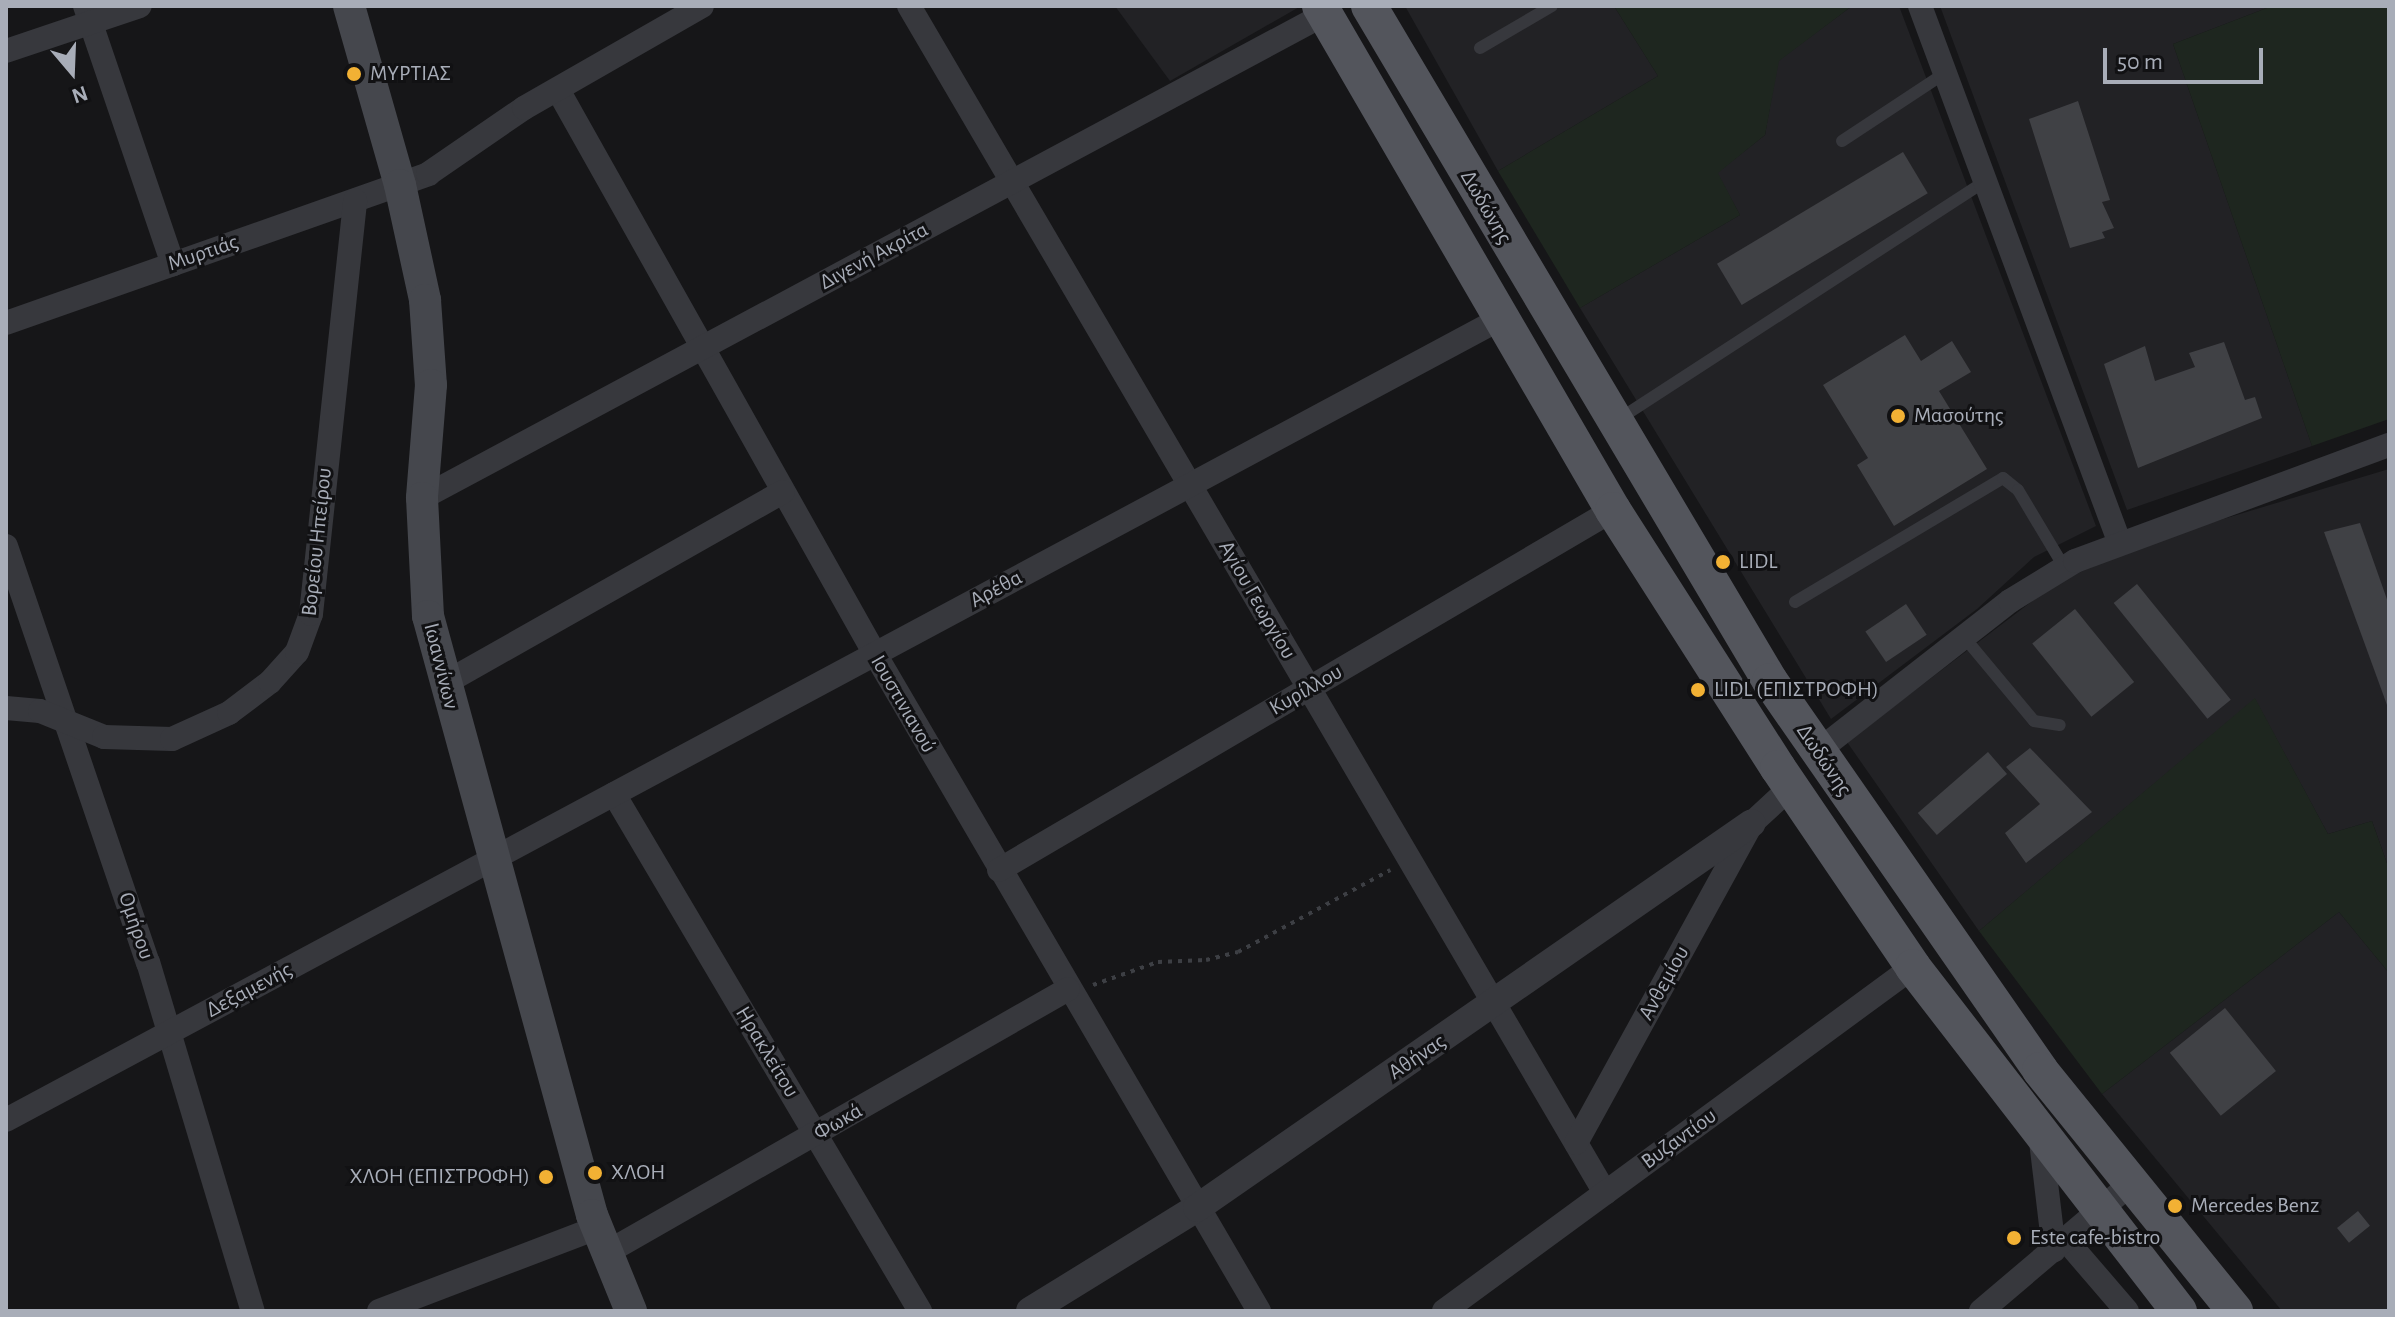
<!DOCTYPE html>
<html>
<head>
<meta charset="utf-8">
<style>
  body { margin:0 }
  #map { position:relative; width:2395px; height:1317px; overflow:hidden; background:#161618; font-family:"Alegreya Sans",sans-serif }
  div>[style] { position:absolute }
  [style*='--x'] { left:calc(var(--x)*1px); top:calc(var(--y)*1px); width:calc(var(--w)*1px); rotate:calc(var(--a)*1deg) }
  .built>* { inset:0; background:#222225 }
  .green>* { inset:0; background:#1e261f }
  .building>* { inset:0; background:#404145; transform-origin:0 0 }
  .path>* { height:4px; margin-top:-2px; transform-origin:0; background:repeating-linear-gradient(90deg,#3d3f44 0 4px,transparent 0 10px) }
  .service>* { height:12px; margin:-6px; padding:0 6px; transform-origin:6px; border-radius:6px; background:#37383d }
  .minor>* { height:24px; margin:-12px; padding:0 12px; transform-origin:12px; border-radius:12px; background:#37383d }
  .tertiary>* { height:28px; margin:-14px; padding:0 14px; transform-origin:14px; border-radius:14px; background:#37383d }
  .secondary>* { height:32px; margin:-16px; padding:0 16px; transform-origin:16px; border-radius:16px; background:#45474d }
  .primary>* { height:36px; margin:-18px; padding:0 18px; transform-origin:18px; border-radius:18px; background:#53555c }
  .dots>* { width:22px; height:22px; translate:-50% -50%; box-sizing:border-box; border:4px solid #111113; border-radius:50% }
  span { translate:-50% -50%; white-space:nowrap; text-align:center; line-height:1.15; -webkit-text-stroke:6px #111113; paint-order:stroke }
  .poi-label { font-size:22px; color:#a8adb8 }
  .left { translate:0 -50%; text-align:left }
  .right { translate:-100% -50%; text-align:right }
  .street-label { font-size:22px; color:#a8adb8 }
  .frame { position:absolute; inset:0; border:8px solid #a8adb8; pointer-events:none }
  .north { position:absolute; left:32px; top:32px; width:80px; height:80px; -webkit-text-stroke:6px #111113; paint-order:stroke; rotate:161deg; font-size:22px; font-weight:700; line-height:32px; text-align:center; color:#a8adb8 }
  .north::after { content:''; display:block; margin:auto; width:28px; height:36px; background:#a8adb8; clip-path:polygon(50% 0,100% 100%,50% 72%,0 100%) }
  .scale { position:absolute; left:2103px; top:48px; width:160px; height:36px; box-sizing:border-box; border:4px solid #a8adb8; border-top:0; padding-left:10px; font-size:24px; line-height:28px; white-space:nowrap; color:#a8adb8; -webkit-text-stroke:6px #111113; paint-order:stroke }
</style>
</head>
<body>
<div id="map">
  <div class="built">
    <div style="clip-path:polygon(1115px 6px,1301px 6px,1170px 81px)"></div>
    <div style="clip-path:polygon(1405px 6px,1614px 6px,1658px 76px,1498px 171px)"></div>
    <div style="clip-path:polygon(1852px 6px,1899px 6px,2096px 526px,2034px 557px,1977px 609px,1831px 719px,1580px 308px,1740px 215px,1717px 173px,1765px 135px,1778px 61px)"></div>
    <div style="clip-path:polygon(1940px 6px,2272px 6px,2173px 44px,2312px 446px,2127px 510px)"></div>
    <div style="clip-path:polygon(2389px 469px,2389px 869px,2372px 821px,2328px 834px,2255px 699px,1979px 931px,1847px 742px,2064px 577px,2167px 536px)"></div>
    <div style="clip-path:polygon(2339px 912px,2389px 973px,2389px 1311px,2282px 1311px,2102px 1094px)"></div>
  </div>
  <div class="green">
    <div style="clip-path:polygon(1614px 6px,1852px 6px,1779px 61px,1765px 135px,1718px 173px,1740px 215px,1580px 308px,1498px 171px,1658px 76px)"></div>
    <div style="clip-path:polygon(2272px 6px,2389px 6px,2389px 419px,2312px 446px,2173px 44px)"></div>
    <div style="clip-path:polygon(2255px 698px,2328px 834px,2372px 821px,2389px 869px,2389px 973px,2339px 912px,2102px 1094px,1979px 931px)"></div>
  </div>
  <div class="building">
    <div style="clip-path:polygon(2078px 101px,2110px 200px,2102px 202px,2114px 228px,2102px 232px,2105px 238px,2070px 248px,2029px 119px)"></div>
    <div style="left:1903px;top:152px;width:48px;height:217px;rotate:59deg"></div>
    <div style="clip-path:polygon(1905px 335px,1921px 361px,1952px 341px,1971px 372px,1939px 391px,1987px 469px,1894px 526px,1857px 465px,1868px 458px,1823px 385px)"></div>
    <div style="clip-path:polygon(2224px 342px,2245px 400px,2255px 397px,2262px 418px,2138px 468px,2104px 364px,2145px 346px,2155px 381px,2195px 367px,2189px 353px)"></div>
    <div style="clip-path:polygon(2360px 523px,2389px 605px,2387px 705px,2324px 532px)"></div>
    <div style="left:2137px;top:584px;width:149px;height:30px;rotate:51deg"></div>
    <div style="left:1906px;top:604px;width:37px;height:49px;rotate:56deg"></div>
    <div style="left:2075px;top:609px;width:94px;height:55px;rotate:51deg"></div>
    <div style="clip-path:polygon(2030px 748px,2092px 812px,2026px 863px,2005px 833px,2040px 804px,2006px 767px)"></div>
    <div style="left:1988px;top:752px;width:29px;height:93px;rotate:49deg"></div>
    <div style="left:2225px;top:1008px;width:81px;height:71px;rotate:51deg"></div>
    <div style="left:2358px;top:1211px;width:19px;height:27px;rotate:51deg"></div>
  </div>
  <div class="path">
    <div style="--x:1093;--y:985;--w:69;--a:-19.5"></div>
    <div style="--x:1158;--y:962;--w:48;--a:-2.4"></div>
    <div style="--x:1206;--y:960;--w:33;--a:-14"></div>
    <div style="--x:1238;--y:952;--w:173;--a:-28.3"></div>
  </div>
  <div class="service">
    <div style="--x:1480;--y:48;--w:83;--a:-30.3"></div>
    <div style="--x:1842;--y:141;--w:123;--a:-33.4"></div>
    <div style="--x:1619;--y:419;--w:437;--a:-33"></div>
    <div style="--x:1795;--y:602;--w:242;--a:-30.8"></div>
    <div style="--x:2003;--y:478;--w:19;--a:39"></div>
    <div style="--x:2018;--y:490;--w:90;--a:59.1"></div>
    <div style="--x:1964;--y:637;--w:109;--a:50.2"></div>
    <div style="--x:2034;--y:721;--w:26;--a:9"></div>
  </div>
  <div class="minor">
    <div style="--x:85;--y:6;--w:273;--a:71.2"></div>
    <div style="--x:909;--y:6;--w:1376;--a:59.61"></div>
    <div style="--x:1920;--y:6;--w:571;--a:69.6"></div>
    <div style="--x:6;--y:51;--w:141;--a:-18.6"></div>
    <div style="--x:558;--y:90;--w:647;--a:60.66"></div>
    <div style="--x:875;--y:654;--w:761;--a:59.69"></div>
    <div style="--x:6;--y:323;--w:448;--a:-19.4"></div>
    <div style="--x:428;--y:174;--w:116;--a:-34.5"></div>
    <div style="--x:524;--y:108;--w:205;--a:-29.8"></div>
    <div style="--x:422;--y:498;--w:1025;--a:-28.19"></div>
    <div style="--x:6;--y:546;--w:440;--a:71.2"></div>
    <div style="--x:148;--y:962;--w:364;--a:73.3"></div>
    <div style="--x:445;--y:683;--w:388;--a:-29.5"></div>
    <div style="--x:6;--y:708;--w:34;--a:5"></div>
    <div style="--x:40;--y:711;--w:69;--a:22.1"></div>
    <div style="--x:104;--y:737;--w:68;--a:1.7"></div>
    <div style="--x:172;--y:739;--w:63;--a:-24.5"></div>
    <div style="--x:229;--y:713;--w:51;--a:-37.1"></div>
    <div style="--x:270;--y:682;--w:40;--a:-48"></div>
    <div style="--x:297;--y:652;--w:40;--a:-69.8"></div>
    <div style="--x:311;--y:614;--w:416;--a:-83.9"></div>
    <div style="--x:1818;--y:751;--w:244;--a:-38"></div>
    <div style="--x:2010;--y:601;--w:76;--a:-31.6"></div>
    <div style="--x:2075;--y:561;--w:335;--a:-20.3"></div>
    <div style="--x:614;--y:794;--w:601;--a:59.38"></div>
    <div style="--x:999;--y:870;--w:712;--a:-30.38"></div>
    <div style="--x:6;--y:1120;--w:1695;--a:-28.2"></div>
    <div style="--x:2041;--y:1141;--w:110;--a:83.2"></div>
    <div style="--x:1576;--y:1143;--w:365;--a:-61.2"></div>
    <div style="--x:1752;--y:823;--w:53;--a:-42.7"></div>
    <div style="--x:2065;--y:1239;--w:95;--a:49.3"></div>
    <div style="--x:606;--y:1253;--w:532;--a:-29.74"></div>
    <div style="--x:379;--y:1311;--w:232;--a:-20.9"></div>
    <div style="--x:1444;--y:1311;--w:582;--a:-36.26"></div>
    <div style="--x:1981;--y:1311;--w:194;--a:-40.4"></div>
  </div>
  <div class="tertiary">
    <div style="--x:1030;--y:1311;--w:196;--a:-31.7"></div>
    <div style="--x:1197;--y:1208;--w:675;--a:-34.75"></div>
  </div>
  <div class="secondary">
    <div style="--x:349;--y:6;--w:186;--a:74.1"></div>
    <div style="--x:400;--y:185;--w:118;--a:77.7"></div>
    <div style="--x:425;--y:300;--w:85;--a:86"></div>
    <div style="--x:431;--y:385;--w:113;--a:94.6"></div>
    <div style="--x:422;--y:498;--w:118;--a:87.1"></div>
    <div style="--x:428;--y:616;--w:621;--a:74.69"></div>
    <div style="--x:592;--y:1215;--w:104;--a:67.9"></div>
  </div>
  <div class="primary">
    <div style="--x:1320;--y:6;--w:583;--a:59.83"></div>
    <div style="--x:1613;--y:510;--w:306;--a:57.4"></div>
    <div style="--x:1778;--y:768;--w:240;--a:55.8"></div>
    <div style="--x:1913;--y:967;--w:435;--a:52.3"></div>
    <div style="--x:1369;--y:6;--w:785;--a:59.29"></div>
    <div style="--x:1770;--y:681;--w:474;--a:55.2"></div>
    <div style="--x:2040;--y:1070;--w:310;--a:51"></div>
  </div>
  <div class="dots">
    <div style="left:354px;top:74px;background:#f2b134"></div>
    <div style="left:1898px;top:416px;background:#f2b134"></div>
    <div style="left:1723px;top:562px;background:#f2b134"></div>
    <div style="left:1698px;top:690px;background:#f2b134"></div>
    <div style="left:595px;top:1173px;background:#f2b134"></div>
    <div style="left:546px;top:1177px;background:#f2b134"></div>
    <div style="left:2175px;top:1206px;background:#f2b134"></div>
    <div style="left:2014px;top:1238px;background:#f2b134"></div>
  </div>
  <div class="poi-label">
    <span class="left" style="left:370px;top:74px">ΜΥΡΤΙΑΣ</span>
    <span class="left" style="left:1914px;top:416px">Μασούτης</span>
    <span class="left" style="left:1739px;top:562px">LIDL</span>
    <span class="left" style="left:1714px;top:690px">LIDL (ΕΠΙΣΤΡΟΦΗ)</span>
    <span class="left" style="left:611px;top:1173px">ΧΛΟΗ</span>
    <span class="right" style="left:530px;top:1177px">ΧΛΟΗ (ΕΠΙΣΤΡΟΦΗ)</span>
    <span class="left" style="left:2191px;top:1206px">Mercedes Benz</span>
    <span class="left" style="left:2030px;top:1238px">Este cafe-bistro</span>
  </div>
  <div class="street-label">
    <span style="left:1486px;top:207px;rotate:60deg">Δωδώνης</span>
    <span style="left:203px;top:253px;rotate:-19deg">Μυρτιάς</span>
    <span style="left:874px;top:256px;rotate:-28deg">Διγενή Ακρίτα</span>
    <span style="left:317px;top:542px;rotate:-84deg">Βορείου Ηπείρου</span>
    <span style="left:996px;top:589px;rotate:-28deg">Αρέθα</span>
    <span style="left:1257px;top:600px;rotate:60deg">Αγίου Γεωργίου</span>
    <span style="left:441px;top:666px;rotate:76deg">Ιωαννίνων</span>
    <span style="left:1306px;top:690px;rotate:-30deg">Κυρίλλου</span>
    <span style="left:903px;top:704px;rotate:60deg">Ιουστινιανού</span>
    <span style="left:1824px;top:760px;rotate:56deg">Δωδώνης</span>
    <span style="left:136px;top:926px;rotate:71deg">Ομήρου</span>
    <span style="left:1664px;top:983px;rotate:-61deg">Ανθεμίου</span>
    <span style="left:249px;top:990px;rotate:-28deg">Δεξαμενής</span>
    <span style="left:767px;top:1052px;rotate:59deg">Ηρακλείτου</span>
    <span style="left:1417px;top:1057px;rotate:-34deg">Αθήνας</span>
    <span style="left:838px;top:1122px;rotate:-30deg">Φωκά</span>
    <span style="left:1679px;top:1139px;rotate:-36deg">Βυζαντίου</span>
  </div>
  <div class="frame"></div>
  <div class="north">N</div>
  <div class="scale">50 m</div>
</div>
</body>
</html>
